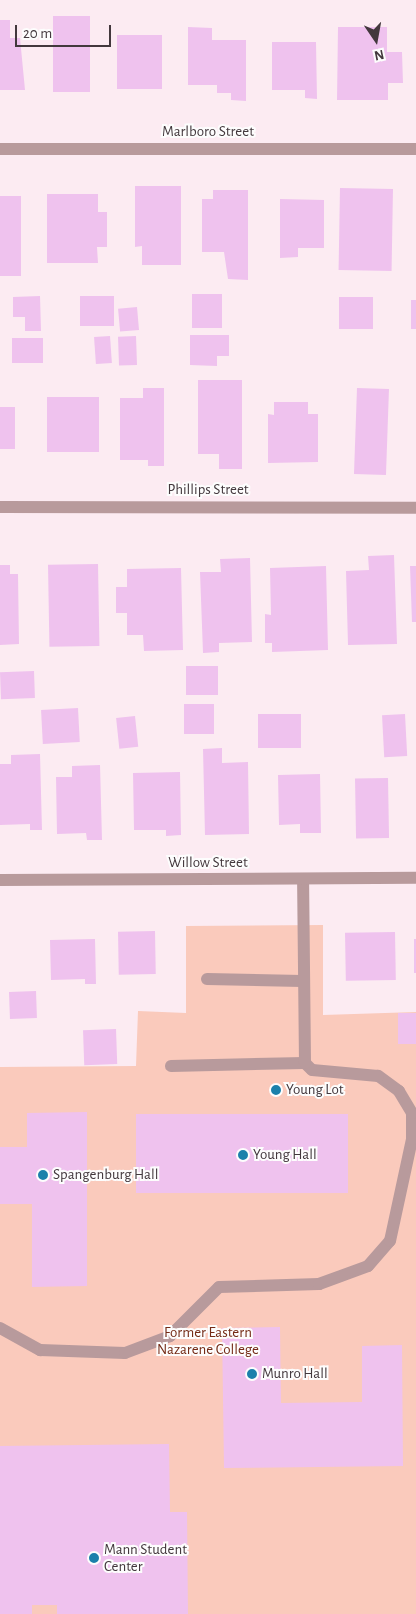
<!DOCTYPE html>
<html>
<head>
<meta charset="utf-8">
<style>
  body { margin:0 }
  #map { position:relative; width:416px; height:1614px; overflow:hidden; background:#fcebf2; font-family:"Alegreya Sans",sans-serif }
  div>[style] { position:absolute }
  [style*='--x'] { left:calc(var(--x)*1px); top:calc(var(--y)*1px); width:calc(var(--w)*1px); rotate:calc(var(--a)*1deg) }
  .green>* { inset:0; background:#facabc }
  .building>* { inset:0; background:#efc2ee; transform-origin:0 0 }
  .service>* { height:12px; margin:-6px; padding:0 6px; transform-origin:6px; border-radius:6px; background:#b89a9c }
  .minor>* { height:12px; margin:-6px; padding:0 6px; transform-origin:6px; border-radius:6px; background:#b89a9c }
  .dots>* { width:14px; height:14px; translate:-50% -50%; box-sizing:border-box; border:2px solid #fdfdfd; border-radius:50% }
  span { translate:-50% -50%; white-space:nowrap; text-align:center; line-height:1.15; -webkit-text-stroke:4px #fdfdfd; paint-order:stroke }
  .street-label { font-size:15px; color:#43383d }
  .poi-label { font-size:15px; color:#43383d }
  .left { translate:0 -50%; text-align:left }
  .park-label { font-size:15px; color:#742b16 }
  .north { position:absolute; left:351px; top:15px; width:50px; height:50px; -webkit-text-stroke:4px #fdfdfd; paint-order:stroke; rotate:168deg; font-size:14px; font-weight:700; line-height:20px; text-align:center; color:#43383d }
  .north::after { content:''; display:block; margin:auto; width:18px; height:22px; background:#43383d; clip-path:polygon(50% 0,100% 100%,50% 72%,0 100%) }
  .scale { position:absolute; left:15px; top:25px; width:96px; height:22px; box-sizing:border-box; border:2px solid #43383d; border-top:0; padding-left:6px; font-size:15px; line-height:18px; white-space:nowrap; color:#43383d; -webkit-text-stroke:4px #fdfdfd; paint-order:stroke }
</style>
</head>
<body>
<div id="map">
  <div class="green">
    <div style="clip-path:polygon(323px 925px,323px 1015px,416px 1012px,416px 1614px,0 1614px,0 1067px,136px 1066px,138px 1011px,186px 1013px,186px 926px)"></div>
  </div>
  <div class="building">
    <div style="left:53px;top:16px;width:37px;height:76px"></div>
    <div style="clip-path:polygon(0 20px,10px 20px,10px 38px,20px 38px,25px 90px,0 90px)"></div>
    <div style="clip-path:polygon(188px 27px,212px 28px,212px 40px,246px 40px,246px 101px,231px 100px,231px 93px,217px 93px,217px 85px,188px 85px)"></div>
    <div style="clip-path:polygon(338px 27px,387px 27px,387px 52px,402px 52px,403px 83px,388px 83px,388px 100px,337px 100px)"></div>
    <div style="left:117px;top:35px;width:45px;height:54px"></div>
    <div style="clip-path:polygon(272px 42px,316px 42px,317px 99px,305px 98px,305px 90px,272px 90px)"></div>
    <div style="clip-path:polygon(135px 186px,181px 186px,181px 265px,142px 265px,142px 246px,135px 247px)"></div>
    <div style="left:340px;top:188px;width:53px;height:82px;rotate:1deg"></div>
    <div style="clip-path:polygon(213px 190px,248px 190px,248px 280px,228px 279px,224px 252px,202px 252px,202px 199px,213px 199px)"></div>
    <div style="clip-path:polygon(47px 194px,98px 194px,98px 212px,107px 212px,107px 247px,97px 247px,98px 263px,47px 263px)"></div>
    <div style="left:0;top:196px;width:21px;height:80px"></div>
    <div style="clip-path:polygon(280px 199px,324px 200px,324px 248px,298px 248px,298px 257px,280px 258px)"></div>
    <div style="left:192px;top:294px;width:30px;height:34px"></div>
    <div style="clip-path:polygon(40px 296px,41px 331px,25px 331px,25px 317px,13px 317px,13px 297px)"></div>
    <div style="left:80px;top:296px;width:34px;height:30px"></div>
    <div style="left:339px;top:297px;width:34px;height:32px"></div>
    <div style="left:411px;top:300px;width:5px;height:29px"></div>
    <div style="left:137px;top:307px;width:23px;height:19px;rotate:85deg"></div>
    <div style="clip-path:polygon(190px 335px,229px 335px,229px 356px,217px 356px,217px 366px,190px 365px)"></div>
    <div style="left:110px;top:336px;width:27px;height:16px;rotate:86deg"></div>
    <div style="left:136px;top:336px;width:29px;height:18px;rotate:88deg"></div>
    <div style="left:12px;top:338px;width:31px;height:25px"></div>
    <div style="clip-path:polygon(198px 380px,242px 380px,242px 469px,219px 469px,219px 454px,198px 454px)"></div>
    <div style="clip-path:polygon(143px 388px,164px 388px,164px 466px,148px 466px,148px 460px,120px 460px,120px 398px,143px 398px)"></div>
    <div style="left:357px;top:388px;width:32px;height:86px;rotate:2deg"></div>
    <div style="left:47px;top:397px;width:52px;height:55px"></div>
    <div style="clip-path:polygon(274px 402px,308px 402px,308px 414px,318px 414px,318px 462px,268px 463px,268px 414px,274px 415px)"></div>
    <div style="left:0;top:407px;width:15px;height:42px"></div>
    <div style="clip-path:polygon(394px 555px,397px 644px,348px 645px,346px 571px,369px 570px,368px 556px)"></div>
    <div style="clip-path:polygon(250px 558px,252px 642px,219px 643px,219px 652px,203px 653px,200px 572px,221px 572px,220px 559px)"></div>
    <div style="left:98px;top:564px;width:82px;height:50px;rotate:89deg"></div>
    <div style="clip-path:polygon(0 565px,10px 565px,10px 574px,18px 574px,19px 644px,0 645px)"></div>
    <div style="clip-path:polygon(326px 566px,328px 650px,272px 652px,272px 643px,265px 643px,265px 614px,271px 615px,270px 568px)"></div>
    <div style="clip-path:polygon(410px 566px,416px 566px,416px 622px,412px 622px)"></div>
    <div style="clip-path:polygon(181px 568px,183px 650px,144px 651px,143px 635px,127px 635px,127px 613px,116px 613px,116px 587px,127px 587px,127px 569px)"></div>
    <div style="left:218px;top:666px;width:29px;height:32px;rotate:90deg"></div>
    <div style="left:34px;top:671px;width:27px;height:34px;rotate:88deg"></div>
    <div style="left:184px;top:704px;width:30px;height:30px"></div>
    <div style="left:78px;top:708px;width:34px;height:37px;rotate:87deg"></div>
    <div style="left:301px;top:714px;width:34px;height:43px;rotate:90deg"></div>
    <div style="left:405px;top:714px;width:42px;height:23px;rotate:87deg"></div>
    <div style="left:135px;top:716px;width:31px;height:19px;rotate:84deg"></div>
    <div style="clip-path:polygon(222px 748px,222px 763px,248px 762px,249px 834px,205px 835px,203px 749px)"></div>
    <div style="clip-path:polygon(40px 754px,42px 830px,30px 830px,30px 824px,0 825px,0 764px,11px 764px,11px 755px)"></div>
    <div style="clip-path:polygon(100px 765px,102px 840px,87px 840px,86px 833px,57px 834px,56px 777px,72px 777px,72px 766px)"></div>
    <div style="clip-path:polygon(180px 772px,181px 835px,166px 836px,166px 830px,134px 830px,133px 773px)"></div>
    <div style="clip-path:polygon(320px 774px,321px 833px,300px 833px,300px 824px,279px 825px,278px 775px)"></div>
    <div style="left:388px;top:778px;width:60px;height:33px;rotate:89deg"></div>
    <div style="left:155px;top:931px;width:43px;height:37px;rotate:89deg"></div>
    <div style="left:395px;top:932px;width:48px;height:50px;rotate:89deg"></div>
    <div style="clip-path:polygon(95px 939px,96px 984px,85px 984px,85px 979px,51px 980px,50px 940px)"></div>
    <div style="left:414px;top:939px;width:2px;height:34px"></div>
    <div style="left:36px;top:991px;width:27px;height:27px;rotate:88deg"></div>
    <div style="left:398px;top:1013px;width:18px;height:31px"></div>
    <div style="left:116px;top:1029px;width:35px;height:33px;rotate:88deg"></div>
    <div style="clip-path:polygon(87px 1112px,87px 1286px,32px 1287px,32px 1204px,0 1204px,0 1147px,27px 1147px,27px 1113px)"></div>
    <div style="left:348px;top:1114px;width:79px;height:212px;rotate:90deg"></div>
    <div style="clip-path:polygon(280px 1327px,281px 1403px,362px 1402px,362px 1346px,402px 1345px,403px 1466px,224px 1468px,222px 1328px)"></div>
    <div style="clip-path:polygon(169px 1444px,170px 1512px,187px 1512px,188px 1614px,57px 1614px,57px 1605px,32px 1605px,32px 1614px,0 1614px,0 1446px)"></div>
  </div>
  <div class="service">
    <div style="--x:207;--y:979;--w:95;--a:1.2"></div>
    <div style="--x:171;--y:1066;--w:134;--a:-1.3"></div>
    <div style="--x:0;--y:1328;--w:46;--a:28.8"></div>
    <div style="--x:40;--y:1350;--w:85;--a:2"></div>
    <div style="--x:125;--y:1353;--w:48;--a:-20.7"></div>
    <div style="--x:170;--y:1336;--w:69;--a:-45"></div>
    <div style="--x:219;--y:1287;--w:100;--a:-1.7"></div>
    <div style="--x:319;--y:1284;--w:52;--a:-20.2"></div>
    <div style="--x:368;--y:1266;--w:33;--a:-49"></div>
    <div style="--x:390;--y:1241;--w:104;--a:-77.8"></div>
    <div style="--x:412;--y:1139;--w:26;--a:-90"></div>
    <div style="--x:412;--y:1113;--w:26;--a:-121"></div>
    <div style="--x:399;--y:1091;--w:26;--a:-144"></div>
    <div style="--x:378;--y:1076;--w:66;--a:-174.8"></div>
    <div style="--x:312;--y:1070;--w:10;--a:-135"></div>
    <div style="--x:305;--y:1063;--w:184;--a:-90.6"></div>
  </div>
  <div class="minor">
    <div style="--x:0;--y:149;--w:416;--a:0"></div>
    <div style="--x:0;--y:507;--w:416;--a:0.1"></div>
    <div style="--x:0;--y:880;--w:416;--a:-0.3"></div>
  </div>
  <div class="dots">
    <div style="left:276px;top:1090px;background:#1b80ab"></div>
    <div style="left:243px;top:1155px;background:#1b80ab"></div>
    <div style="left:43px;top:1175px;background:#1b80ab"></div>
    <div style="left:252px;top:1374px;background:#1b80ab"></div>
    <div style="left:94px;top:1558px;background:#1b80ab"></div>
  </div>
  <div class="street-label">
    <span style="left:208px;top:132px">Marlboro Street</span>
    <span style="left:208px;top:490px">Phillips Street</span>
    <span style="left:208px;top:863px">Willow Street</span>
  </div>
  <div class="poi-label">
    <span class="left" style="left:286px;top:1090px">Young Lot</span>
    <span class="left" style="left:253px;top:1155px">Young Hall</span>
    <span class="left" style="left:53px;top:1175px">Spangenburg Hall</span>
    <span class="left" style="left:262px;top:1374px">Munro Hall</span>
    <span class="left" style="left:104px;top:1558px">Mann Student<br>Center</span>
  </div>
  <div class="park-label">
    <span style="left:208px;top:1341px">Former Eastern<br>Nazarene College</span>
  </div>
  <div class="north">N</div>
  <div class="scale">20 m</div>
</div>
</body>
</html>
